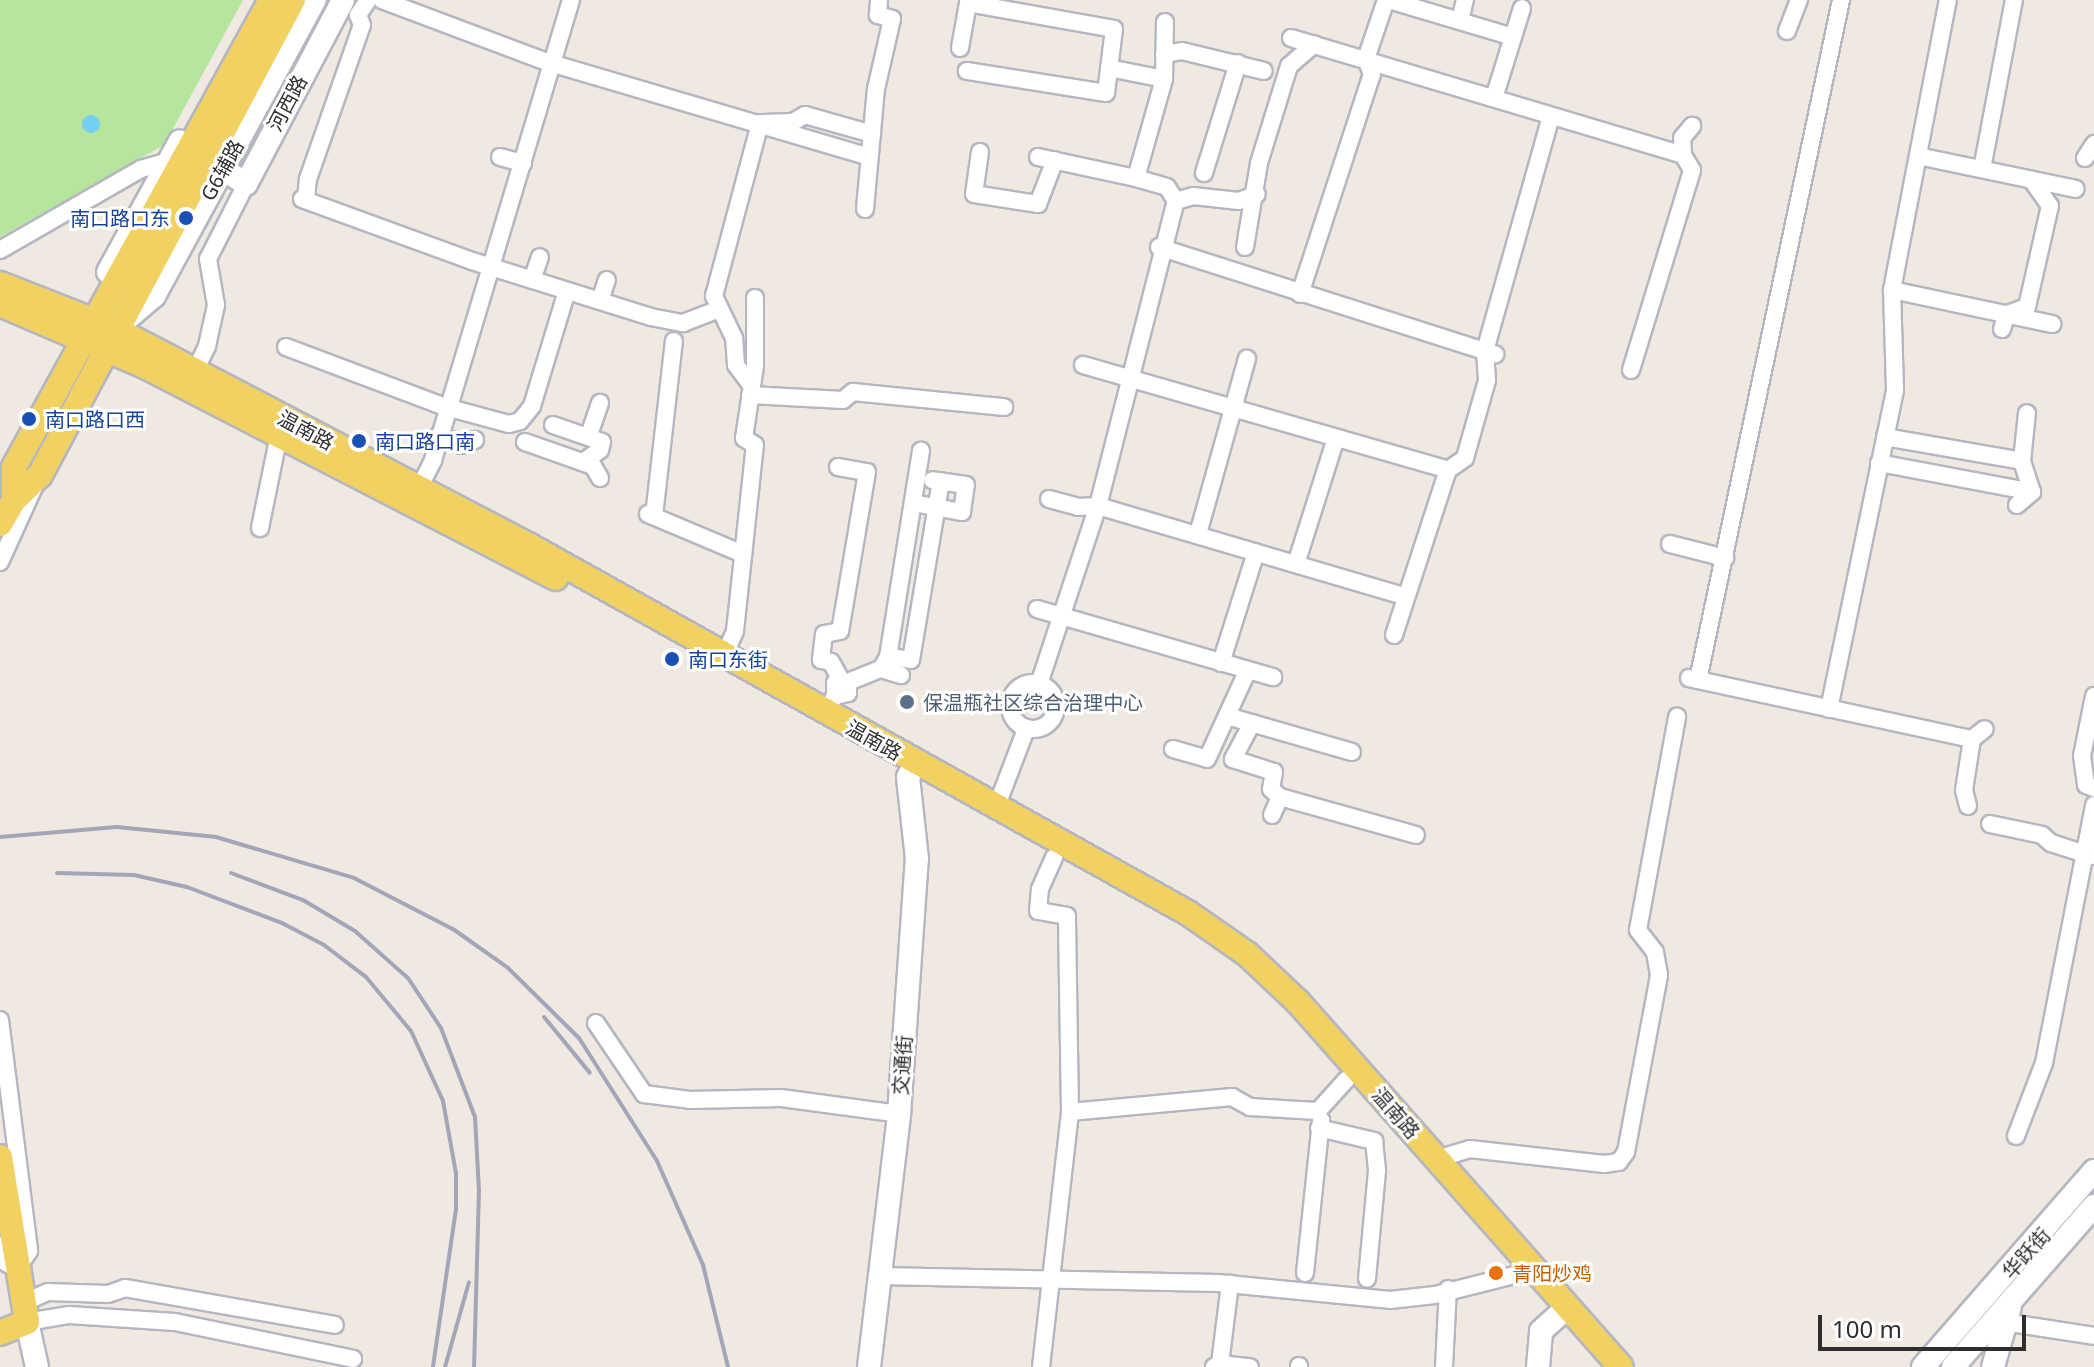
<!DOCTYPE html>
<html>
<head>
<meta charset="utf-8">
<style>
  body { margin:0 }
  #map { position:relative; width:2094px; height:1367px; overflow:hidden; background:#efe9e1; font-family:"Noto Sans","Noto Sans SC",sans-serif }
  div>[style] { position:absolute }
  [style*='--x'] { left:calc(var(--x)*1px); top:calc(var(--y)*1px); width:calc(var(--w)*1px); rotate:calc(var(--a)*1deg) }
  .green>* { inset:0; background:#b6e59e }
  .water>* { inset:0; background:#75cff0 }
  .round { border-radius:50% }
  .roads { filter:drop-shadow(2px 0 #b4b7c1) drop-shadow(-2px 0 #b4b7c1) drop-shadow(0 2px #b4b7c1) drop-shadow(0 -2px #b4b7c1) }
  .street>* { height:16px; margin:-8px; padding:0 8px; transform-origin:8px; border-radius:8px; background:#fff }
  .street>.ring { margin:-8px; padding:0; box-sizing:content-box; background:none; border:16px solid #fff; border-radius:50% }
  .secondary>* { height:22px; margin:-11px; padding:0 11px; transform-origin:11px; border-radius:11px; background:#fff }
  .primary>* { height:24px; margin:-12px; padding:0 12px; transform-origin:12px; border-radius:12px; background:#f2d163 }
  .rail>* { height:4px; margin:-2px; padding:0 2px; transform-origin:2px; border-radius:2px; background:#a3a6b8 }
  .dots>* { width:22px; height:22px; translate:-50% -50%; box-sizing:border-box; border:4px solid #fff; border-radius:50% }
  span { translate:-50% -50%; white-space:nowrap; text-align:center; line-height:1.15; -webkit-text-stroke:6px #fff; paint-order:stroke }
  .street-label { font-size:20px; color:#2e2e2e }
  .transit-label { font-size:20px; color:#164399 }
  .right { translate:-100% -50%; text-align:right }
  .left { translate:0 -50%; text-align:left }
  .service-label { font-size:20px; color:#4e5e75 }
  .food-label { font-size:20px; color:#c56008 }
  .scale { position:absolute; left:1818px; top:1315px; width:208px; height:36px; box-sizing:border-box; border:4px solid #2e2e2e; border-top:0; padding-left:10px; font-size:24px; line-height:28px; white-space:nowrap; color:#2e2e2e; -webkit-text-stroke:6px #fff; paint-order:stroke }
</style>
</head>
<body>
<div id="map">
  <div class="green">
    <div style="clip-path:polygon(0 0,243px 0,164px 145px,0 237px)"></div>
  </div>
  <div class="water">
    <div class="round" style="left:82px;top:115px;width:18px;height:18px"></div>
  </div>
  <div class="roads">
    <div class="street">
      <div style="--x:382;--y:0;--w:176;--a:20.6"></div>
      <div style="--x:547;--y:62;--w:336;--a:16.4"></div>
      <div style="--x:1389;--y:0;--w:129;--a:16.6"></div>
      <div style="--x:1460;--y:21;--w:22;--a:-77"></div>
      <div style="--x:1165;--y:22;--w:57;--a:91"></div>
      <div style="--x:1164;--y:79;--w:103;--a:105.8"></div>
      <div style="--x:1136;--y:178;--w:32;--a:16"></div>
      <div style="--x:1167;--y:187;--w:17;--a:57"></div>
      <div style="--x:1787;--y:31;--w:33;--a:-69"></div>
      <div style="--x:1291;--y:38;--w:409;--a:16.6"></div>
      <div style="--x:960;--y:48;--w:46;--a:-79.9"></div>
      <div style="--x:968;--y:3;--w:148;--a:10.1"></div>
      <div style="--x:1114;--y:29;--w:64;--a:97.1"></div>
      <div style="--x:1106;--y:93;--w:141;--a:-171"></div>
      <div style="--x:1164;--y:54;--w:18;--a:-9"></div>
      <div style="--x:1182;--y:51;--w:84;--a:13.7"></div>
      <div style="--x:1109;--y:68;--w:56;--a:11.3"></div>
      <div style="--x:1494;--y:98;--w:94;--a:-72.7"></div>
      <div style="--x:762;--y:123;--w:31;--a:-2"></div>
      <div style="--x:793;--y:122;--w:14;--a:-30"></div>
      <div style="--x:805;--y:115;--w:70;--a:15.8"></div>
      <div style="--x:980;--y:152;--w:42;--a:98.1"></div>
      <div style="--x:974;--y:194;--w:65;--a:8.9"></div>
      <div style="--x:1038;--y:204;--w:47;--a:-68.9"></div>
      <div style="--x:1918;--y:156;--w:161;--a:11.8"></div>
      <div style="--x:500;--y:157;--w:24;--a:15"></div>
      <div style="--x:1038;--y:157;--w:100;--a:12.1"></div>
      <div style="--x:2085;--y:158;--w:17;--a:-57"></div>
      <div style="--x:1982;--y:169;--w:172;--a:-79.3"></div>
      <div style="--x:1204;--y:173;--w:115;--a:-72.8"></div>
      <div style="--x:302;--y:199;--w:181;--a:20"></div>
      <div style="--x:472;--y:261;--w:188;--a:17.4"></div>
      <div style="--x:651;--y:317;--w:33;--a:11"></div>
      <div style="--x:683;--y:323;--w:39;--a:-21"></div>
      <div style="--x:306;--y:200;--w:21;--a:-85"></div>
      <div style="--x:308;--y:179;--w:163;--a:-70.7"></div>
      <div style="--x:362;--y:25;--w:11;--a:-112"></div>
      <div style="--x:358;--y:15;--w:18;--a:-56"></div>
      <div style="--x:865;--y:209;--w:121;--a:-84.8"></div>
      <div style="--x:876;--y:89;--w:72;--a:-77.1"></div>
      <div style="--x:892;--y:19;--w:15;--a:-164"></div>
      <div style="--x:878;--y:15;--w:15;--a:-86"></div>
      <div style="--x:1159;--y:247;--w:353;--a:17.7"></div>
      <div style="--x:1245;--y:247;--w:85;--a:-80.5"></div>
      <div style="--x:1259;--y:163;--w:102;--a:-72.8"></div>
      <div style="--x:1289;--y:66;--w:33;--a:-41"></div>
      <div style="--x:0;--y:250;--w:163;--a:-29.9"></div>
      <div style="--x:141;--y:169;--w:29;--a:-16"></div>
      <div style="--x:532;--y:280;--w:24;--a:-71"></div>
      <div style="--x:1892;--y:290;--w:164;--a:12"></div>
      <div style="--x:1300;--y:294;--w:231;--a:-71.9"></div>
      <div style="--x:1372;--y:74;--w:16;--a:-112"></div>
      <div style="--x:1366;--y:59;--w:62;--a:-71.3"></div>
      <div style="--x:600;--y:301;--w:22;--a:-72"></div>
      <div style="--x:2002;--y:329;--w:16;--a:-72"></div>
      <div style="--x:2007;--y:314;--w:21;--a:-19"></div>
      <div style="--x:2027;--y:307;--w:104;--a:-77.2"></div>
      <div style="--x:2050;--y:206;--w:32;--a:-125"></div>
      <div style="--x:286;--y:347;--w:171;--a:20.6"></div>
      <div style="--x:446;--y:407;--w:65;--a:15.1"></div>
      <div style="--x:509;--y:424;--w:11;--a:-15"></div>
      <div style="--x:520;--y:421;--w:19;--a:-51"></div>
      <div style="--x:532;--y:406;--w:120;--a:-73.1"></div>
      <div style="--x:1083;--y:365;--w:380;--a:16"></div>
      <div style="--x:1631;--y:370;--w:209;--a:-73"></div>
      <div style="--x:1692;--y:170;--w:17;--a:-121"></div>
      <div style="--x:1683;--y:155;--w:17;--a:-93"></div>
      <div style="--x:1682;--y:138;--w:16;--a:-50"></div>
      <div style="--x:195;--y:371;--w:28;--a:-64"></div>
      <div style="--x:207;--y:346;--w:42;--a:-77.6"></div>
      <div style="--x:216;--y:305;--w:47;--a:-99.9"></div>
      <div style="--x:208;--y:259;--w:84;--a:-63.1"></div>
      <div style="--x:751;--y:385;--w:25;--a:-127"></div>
      <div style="--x:736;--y:365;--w:27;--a:-94"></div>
      <div style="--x:734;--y:338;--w:47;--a:-115.5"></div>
      <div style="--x:714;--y:296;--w:179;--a:-75.1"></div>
      <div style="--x:750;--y:395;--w:93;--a:3.1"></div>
      <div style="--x:843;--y:400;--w:13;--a:-39"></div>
      <div style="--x:853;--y:392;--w:152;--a:5.7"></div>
      <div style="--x:553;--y:425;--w:52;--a:19.1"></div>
      <div style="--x:602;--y:442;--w:8;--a:104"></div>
      <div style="--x:600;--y:450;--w:21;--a:145"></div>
      <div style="--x:439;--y:435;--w:24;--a:24"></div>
      <div style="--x:461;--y:445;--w:15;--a:-20"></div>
      <div style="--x:589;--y:435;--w:34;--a:-71"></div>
      <div style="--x:1885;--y:437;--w:139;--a:9.9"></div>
      <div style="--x:525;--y:442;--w:72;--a:19.4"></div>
      <div style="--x:593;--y:466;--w:14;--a:60"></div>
      <div style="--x:1879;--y:463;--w:156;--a:10.7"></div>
      <div style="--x:838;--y:467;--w:29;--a:10"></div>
      <div style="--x:867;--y:472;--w:161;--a:99.6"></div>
      <div style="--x:840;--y:631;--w:16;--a:169"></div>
      <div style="--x:824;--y:634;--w:26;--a:97"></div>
      <div style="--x:821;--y:660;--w:10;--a:11"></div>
      <div style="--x:831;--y:662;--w:21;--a:61"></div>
      <div style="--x:419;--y:488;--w:31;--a:-63"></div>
      <div style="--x:433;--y:460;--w:480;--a:-73.3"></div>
      <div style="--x:1049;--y:499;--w:30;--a:15"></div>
      <div style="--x:1078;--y:507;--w:20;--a:-3"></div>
      <div style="--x:1098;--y:506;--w:319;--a:16.4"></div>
      <div style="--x:913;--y:503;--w:50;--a:10.4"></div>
      <div style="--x:962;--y:512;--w:27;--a:-82"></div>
      <div style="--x:966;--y:485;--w:34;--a:-172"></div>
      <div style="--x:2017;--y:505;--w:20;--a:-41"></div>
      <div style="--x:2032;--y:492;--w:33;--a:-108"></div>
      <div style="--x:2022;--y:461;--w:48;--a:-84.1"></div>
      <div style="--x:648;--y:514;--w:103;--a:22.8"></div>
      <div style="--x:654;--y:516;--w:176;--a:-83.5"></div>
      <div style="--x:260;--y:528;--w:95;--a:-78.5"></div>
      <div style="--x:1198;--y:534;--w:182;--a:-74.4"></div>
      <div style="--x:1670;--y:544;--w:57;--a:14.3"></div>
      <div style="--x:0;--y:562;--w:82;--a:-65.6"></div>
      <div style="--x:1296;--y:564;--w:132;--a:-72.4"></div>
      <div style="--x:1037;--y:609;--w:246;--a:16.1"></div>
      <div style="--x:1394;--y:635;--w:174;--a:-71.9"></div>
      <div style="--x:1448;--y:470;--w:21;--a:-35"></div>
      <div style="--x:1465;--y:458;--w:81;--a:-74.2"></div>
      <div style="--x:1487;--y:380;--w:29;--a:-94"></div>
      <div style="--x:1485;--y:351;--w:244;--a:-74.3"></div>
      <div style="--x:724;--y:656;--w:27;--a:-66"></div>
      <div style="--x:735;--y:631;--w:187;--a:-83.9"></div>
      <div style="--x:755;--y:445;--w:13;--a:-148"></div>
      <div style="--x:744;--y:438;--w:73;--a:-81.3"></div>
      <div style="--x:755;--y:366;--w:68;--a:-90"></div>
      <div style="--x:888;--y:657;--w:23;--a:7"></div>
      <div style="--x:911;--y:660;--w:181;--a:-80.5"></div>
      <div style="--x:1221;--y:663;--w:116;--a:-72.5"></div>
      <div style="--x:881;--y:669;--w:21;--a:17"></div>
      <div style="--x:1689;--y:678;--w:289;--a:12.2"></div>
      <div style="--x:1698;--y:680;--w:695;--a:-78.12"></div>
      <div style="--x:848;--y:682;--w:35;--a:-22"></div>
      <div style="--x:881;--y:669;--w:14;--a:-60"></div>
      <div style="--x:888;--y:657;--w:209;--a:-80.9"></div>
      <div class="ring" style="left:1010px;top:683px;width:30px;height:30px"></div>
      <div style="--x:1039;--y:684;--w:188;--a:-71.7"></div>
      <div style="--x:1098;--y:506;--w:315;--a:-75.7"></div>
      <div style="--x:1176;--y:201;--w:18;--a:-16"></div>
      <div style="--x:1193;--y:196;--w:46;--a:6.2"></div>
      <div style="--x:1239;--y:201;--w:19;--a:-21"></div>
      <div style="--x:2094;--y:696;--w:61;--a:101.3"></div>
      <div style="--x:2082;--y:756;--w:29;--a:82"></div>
      <div style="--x:2086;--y:785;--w:9;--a:21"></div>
      <div style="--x:1829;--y:709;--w:326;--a:-78.3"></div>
      <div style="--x:1895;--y:390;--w:100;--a:-91.7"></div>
      <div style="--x:1892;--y:290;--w:295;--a:-79.1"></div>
      <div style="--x:825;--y:713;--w:20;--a:-60"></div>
      <div style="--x:835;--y:696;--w:13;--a:-90"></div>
      <div style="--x:835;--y:683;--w:13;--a:-4"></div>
      <div style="--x:848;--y:682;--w:11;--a:90"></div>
      <div style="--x:848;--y:693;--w:13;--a:167"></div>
      <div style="--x:1227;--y:716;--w:130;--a:16.1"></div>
      <div style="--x:1252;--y:723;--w:41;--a:117.8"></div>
      <div style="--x:1233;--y:759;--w:43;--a:17.6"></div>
      <div style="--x:1274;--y:772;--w:17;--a:100"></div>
      <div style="--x:1271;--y:789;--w:12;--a:42"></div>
      <div style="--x:1280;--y:797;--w:141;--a:15.6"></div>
      <div style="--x:1173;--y:749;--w:35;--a:16"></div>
      <div style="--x:1207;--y:759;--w:98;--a:-65.3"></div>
      <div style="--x:1968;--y:806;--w:16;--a:-104"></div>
      <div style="--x:1964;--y:790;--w:52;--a:-81.1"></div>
      <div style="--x:1972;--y:739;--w:16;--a:-38"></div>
      <div style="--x:996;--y:808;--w:85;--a:-69.2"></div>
      <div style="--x:1272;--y:815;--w:20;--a:-66"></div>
      <div style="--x:1990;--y:824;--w:53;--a:11.9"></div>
      <div style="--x:2042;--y:835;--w:12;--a:42"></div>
      <div style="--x:2051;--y:843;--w:43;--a:17.6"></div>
      <div style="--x:0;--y:1020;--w:233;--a:82.8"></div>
      <div style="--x:29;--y:1251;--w:22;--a:124"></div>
      <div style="--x:17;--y:1269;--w:18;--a:-151"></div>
      <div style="--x:1;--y:1260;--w:15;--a:-94"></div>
      <div style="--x:596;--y:1023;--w:86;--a:55.9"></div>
      <div style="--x:644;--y:1094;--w:46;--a:7.4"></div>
      <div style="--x:690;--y:1100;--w:91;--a:-1.3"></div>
      <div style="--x:781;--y:1098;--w:119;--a:7.7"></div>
      <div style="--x:1070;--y:1112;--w:163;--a:-5.3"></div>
      <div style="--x:1232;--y:1097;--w:21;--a:29"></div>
      <div style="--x:1250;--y:1107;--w:68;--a:3.4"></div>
      <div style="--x:1318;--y:1111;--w:42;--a:-47.9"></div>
      <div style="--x:1319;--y:1128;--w:57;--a:13.3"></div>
      <div style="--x:1374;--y:1141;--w:30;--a:84"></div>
      <div style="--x:1377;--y:1171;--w:108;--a:95.3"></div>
      <div style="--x:2016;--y:1136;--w:78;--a:-69"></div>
      <div style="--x:2044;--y:1063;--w:263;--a:-79"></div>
      <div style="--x:1437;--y:1159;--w:34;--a:-17"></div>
      <div style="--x:1470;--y:1149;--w:135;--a:6.4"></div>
      <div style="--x:1604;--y:1164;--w:15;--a:-8"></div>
      <div style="--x:1619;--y:1162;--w:12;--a:-55"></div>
      <div style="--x:1626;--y:1152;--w:180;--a:-79.4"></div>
      <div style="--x:1659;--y:975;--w:23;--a:-100"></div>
      <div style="--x:1655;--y:952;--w:28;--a:-128"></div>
      <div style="--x:1638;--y:930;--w:217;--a:-79.6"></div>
      <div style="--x:1305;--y:1273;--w:154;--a:-84"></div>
      <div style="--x:880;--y:1276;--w:338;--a:1.2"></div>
      <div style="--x:1218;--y:1283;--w:173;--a:5.6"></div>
      <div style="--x:1390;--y:1300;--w:45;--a:-6.3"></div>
      <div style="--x:1435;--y:1295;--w:86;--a:-14.2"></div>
      <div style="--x:23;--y:1303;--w:27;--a:-24"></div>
      <div style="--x:48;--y:1292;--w:60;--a:1.9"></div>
      <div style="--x:108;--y:1294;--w:18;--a:-19"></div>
      <div style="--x:125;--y:1288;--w:213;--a:10"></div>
      <div style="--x:27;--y:1322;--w:43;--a:-9.5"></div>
      <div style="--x:69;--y:1315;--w:106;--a:3.8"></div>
      <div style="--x:175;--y:1322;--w:182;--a:11.7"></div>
      <div style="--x:2004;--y:1322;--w:91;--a:8.8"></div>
      <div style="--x:1220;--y:1364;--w:30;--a:6"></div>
      <div style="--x:1299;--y:1366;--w:1;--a:90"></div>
      <div style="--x:1041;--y:1367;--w:257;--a:-83.5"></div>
      <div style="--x:1070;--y:1112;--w:196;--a:-90.9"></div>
      <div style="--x:1067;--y:916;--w:29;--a:-170"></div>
      <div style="--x:1038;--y:911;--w:22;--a:-85"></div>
      <div style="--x:1040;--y:889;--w:35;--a:-66"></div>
      <div style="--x:1214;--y:1367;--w:7;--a:-27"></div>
      <div style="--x:1220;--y:1364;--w:81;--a:-82.9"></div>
      <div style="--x:1444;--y:1367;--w:78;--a:-87.1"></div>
    </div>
    <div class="secondary">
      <div style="--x:223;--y:169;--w:27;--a:33"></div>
      <div style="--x:246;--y:184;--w:208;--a:-62.2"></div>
      <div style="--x:108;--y:272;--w:149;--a:-61.2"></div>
      <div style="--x:122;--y:323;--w:42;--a:-40.2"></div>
      <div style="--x:154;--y:296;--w:337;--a:-61.5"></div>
      <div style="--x:27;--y:1322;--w:46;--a:77.5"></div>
      <div style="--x:869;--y:1367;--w:255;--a:-83.2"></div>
      <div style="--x:899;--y:1114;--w:256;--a:-86"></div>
      <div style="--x:917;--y:859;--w:82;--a:-96.3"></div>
      <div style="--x:908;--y:777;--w:16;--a:-60"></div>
      <div style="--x:1538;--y:1367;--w:36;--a:-85"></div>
      <div style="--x:1541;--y:1331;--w:36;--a:-42"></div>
      <div style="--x:1923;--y:1367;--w:260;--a:-48.9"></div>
      <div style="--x:1953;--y:1367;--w:214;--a:-48.8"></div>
      <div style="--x:1993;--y:1367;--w:62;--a:-74.2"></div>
    </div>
    <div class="primary">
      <div style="--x:0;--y:284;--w:123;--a:21.4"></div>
      <div style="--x:115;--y:329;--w:468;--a:27.6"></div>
      <div style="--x:530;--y:546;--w:753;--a:29.15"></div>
      <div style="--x:1188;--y:913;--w:72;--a:34.8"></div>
      <div style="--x:1247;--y:954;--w:70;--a:43.3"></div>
      <div style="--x:1298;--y:1002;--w:487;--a:48.5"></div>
      <div style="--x:0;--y:304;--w:158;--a:23.2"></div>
      <div style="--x:145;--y:366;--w:462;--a:27.3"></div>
      <div style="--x:14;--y:500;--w:33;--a:-90"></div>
      <div style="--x:14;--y:467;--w:533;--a:-61.18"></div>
      <div style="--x:0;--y:524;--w:28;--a:-60"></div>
      <div style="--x:14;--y:500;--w:36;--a:-44"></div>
      <div style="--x:40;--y:475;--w:538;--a:-61.96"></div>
      <div style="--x:0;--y:1157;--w:167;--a:80.7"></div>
      <div style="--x:27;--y:1322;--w:29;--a:158"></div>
    </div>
  </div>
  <div class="rail">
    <div style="--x:0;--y:837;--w:117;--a:-4.9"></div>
    <div style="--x:117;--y:827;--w:100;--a:5.8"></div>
    <div style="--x:216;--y:837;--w:144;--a:16.5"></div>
    <div style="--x:354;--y:878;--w:111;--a:27.3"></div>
    <div style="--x:453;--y:929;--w:67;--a:35.3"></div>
    <div style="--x:508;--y:968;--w:100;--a:44.6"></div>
    <div style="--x:579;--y:1038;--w:146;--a:57.6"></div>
    <div style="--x:657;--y:1161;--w:114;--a:66.1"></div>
    <div style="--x:703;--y:1265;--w:105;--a:76.2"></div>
    <div style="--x:57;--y:873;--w:77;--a:1.5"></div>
    <div style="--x:134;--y:875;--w:54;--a:12.8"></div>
    <div style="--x:187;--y:887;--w:102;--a:20.8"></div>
    <div style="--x:282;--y:923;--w:47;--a:27.6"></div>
    <div style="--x:324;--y:945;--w:53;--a:37.3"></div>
    <div style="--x:366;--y:977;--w:70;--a:50.2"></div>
    <div style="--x:411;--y:1031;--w:77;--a:65.4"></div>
    <div style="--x:443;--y:1101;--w:73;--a:79.8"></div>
    <div style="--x:456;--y:1173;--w:36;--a:90"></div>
    <div style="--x:456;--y:1209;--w:160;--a:98.3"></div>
    <div style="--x:231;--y:873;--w:77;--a:20.6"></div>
    <div style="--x:303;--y:900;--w:61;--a:30.8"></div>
    <div style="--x:355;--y:931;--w:71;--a:41.6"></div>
    <div style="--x:408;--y:978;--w:60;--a:56.6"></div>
    <div style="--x:441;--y:1028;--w:95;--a:69.1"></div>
    <div style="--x:475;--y:1117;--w:73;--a:86.9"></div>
    <div style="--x:479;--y:1190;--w:177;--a:91.6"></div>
    <div style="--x:544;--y:1017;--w:72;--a:50.6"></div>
    <div style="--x:445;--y:1367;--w:88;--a:-74.2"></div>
  </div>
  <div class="dots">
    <div style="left:186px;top:218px;background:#1a4fb4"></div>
    <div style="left:29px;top:419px;background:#1a4fb4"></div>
    <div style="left:359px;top:441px;background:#1a4fb4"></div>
    <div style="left:672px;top:659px;background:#1a4fb4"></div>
    <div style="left:907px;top:702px;background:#5c6f8a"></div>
    <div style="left:1496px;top:1273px;background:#e8710a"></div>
  </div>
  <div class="street-label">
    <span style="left:287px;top:103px;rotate:-62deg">河西路</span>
    <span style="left:222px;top:170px;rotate:-61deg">G6辅路</span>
    <span style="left:306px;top:430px;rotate:28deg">温南路</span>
    <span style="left:874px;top:740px;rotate:29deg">温南路</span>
    <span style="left:902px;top:1065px;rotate:-86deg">交通街</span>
    <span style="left:1396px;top:1113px;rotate:49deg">温南路</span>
    <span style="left:2026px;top:1253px;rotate:-48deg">华跃街</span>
  </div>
  <div class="transit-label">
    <span class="right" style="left:170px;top:218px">南口路口东</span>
    <span class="left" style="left:45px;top:419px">南口路口西</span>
    <span class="left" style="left:375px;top:441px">南口路口南</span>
    <span class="left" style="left:688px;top:659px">南口东街</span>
  </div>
  <div class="service-label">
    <span class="left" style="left:923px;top:702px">保温瓶社区综合治理中心</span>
  </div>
  <div class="food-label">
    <span class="left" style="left:1512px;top:1273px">青阳炒鸡</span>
  </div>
  <div class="scale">100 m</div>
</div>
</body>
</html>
